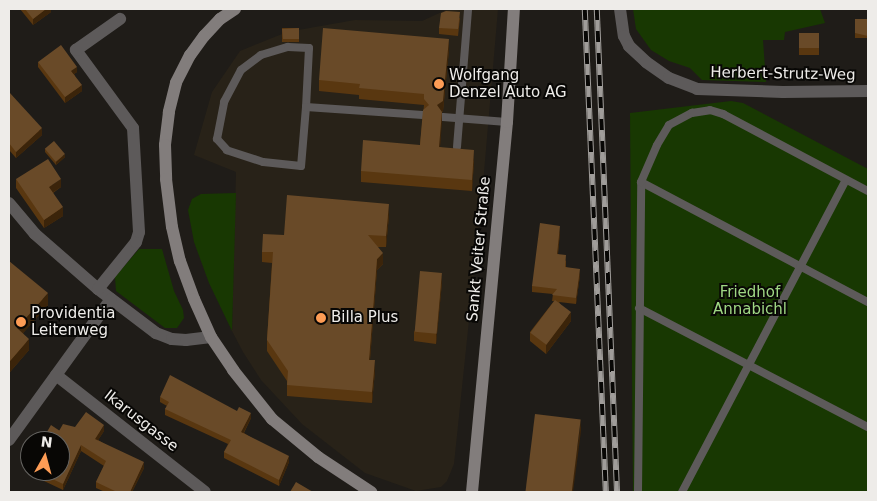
<!DOCTYPE html>
<html>
<head>
<meta charset="utf-8">
<style>
  body { margin:0 }
  #map { position:relative; width:877px; height:501px; overflow:hidden; background:#1f1c18; font-family:"DejaVu Sans",sans-serif }
  div>[style] { position:absolute }
  [style*='--x'] { left:calc(var(--x)*1px); top:calc(var(--y)*1px); width:calc(var(--w)*1px); rotate:calc(var(--a)*1deg) }
  .built>* { inset:0; background:#282218 }
  .green>* { inset:0; background:#183802 }
  .service>* { height:8px; margin:-4px; padding:0 4px; transform-origin:4px; border-radius:4px; background:#5d5a5a }
  .minor>* { height:12px; margin:-6px; padding:0 6px; transform-origin:6px; border-radius:6px; background:#5d5a5a }
  .secondary>* { height:12px; margin:-6px; padding:0 6px; transform-origin:6px; border-radius:6px; background:#827d7c }
  .rail>* { height:5.5px; margin-top:-2.75px; transform-origin:0; background:repeating-linear-gradient(90deg,#080705 0 11px,#a09d9a 0 22px); box-sizing:border-box; border-block:1px solid #a09d9a }
  .wall>* { inset:0; background:#593710; transform-origin:0 0 }
  .shaded-wall>* { inset:0; background:#3b240a }
  .building>* { inset:0; background:#694a28; transform-origin:0 0 }
  .dots>* { width:14px; height:14px; translate:-50% -50%; box-sizing:border-box; border:2px solid #080705; border-radius:50% }
  span { translate:-50% -50%; white-space:nowrap; text-align:center; line-height:1.15; -webkit-text-stroke:4px #080705; paint-order:stroke }
  .street-label { font-size:15px; color:#eeece9 }
  .poi-label { font-size:15px; color:#eeece9 }
  .left { translate:0 -50%; text-align:left }
  .park-label { font-size:15px; color:#9fd784 }
  .frame { position:absolute; inset:0; border:10px solid #eeece9; pointer-events:none }
  .north { position:absolute; left:20px; top:431px; width:50px; height:50px; box-sizing:border-box; background:#080705; border:1px solid #646360; border-radius:50%; rotate:7deg; font-size:14px; font-weight:700; line-height:20px; text-align:center; color:#eeece9 }
  .north::after { content:''; display:block; margin:auto; width:18px; height:22px; background:#fd9c55; clip-path:polygon(50% 0,100% 100%,50% 72%,0 100%) }
</style>
</head>
<body>
<div id="map">
  <div class="built">
    <div style="clip-path:polygon(448px 9px,498px 9px,482px 196px,454px 464px,447px 481px,441px 487px,416px 491px,365px 473px,302px 424px,261px 380px,243px 352px,232px 331px,236px 172px,194px 155px,212px 92px,240px 51px,287px 32px,355px 20px,422px 21px)"></div>
  </div>
  <div class="green">
    <div style="clip-path:polygon(633px 9px,820px 9px,825px 23px,785px 32px,784px 40px,763px 40px,766px 82px,702px 80px,690px 68px,669px 61px,651px 50px,636px 29px)"></div>
    <div style="clip-path:polygon(731px 101px,743px 103px,868px 169px,868px 492px,633px 492px,630px 113px)"></div>
    <div style="clip-path:polygon(236px 193px,232px 331px,209px 283px,194px 242px,188px 210px,192px 199px,201px 194px)"></div>
    <div style="clip-path:polygon(139px 249px,162px 249px,174px 291px,183px 310px,184px 318px,177px 328px,165px 328px,116px 291px,115px 277px)"></div>
  </div>
  <div class="service">
    <div style="--x:306;--y:107;--w:59;--a:94.8"></div>
    <div style="--x:301;--y:166;--w:38;--a:-174"></div>
    <div style="--x:263;--y:162;--w:38;--a:-162"></div>
    <div style="--x:227;--y:150;--w:15;--a:-132"></div>
    <div style="--x:217;--y:139;--w:38;--a:-79"></div>
    <div style="--x:224;--y:102;--w:36;--a:-62"></div>
    <div style="--x:241;--y:70;--w:25;--a:-37"></div>
    <div style="--x:261;--y:55;--w:28;--a:-17"></div>
    <div style="--x:288;--y:47;--w:21;--a:3"></div>
    <div style="--x:309;--y:48;--w:59;--a:92.9"></div>
    <div style="--x:306;--y:107;--w:117;--a:3.9"></div>
    <div style="--x:443;--y:117;--w:64;--a:4.5"></div>
    <div style="--x:457;--y:147;--w:138;--a:-85.4"></div>
    <div style="--x:641;--y:182;--w:257;--a:27.9"></div>
    <div style="--x:639;--y:308;--w:258;--a:27.5"></div>
    <div style="--x:638;--y:492;--w:310;--a:-89.4"></div>
    <div style="--x:641;--y:182;--w:40;--a:-66.6"></div>
    <div style="--x:657;--y:145;--w:23;--a:-59"></div>
    <div style="--x:669;--y:125;--w:26;--a:-28"></div>
    <div style="--x:692;--y:113;--w:18;--a:-9"></div>
    <div style="--x:710;--y:110;--w:14;--a:17"></div>
    <div style="--x:723;--y:114;--w:164;--a:28"></div>
    <div style="--x:682;--y:492;--w:352;--a:-62.3"></div>
  </div>
  <div class="minor">
    <div style="--x:620;--y:9;--w:27;--a:82"></div>
    <div style="--x:624;--y:36;--w:11;--a:63"></div>
    <div style="--x:629;--y:46;--w:23;--a:43"></div>
    <div style="--x:646;--y:62;--w:28;--a:35"></div>
    <div style="--x:669;--y:78;--w:30;--a:21"></div>
    <div style="--x:697;--y:89;--w:86;--a:2"></div>
    <div style="--x:783;--y:92;--w:85;--a:-0.7"></div>
    <div style="--x:9;--y:203;--w:40;--a:50"></div>
    <div style="--x:35;--y:234;--w:84;--a:41.1"></div>
    <div style="--x:98;--y:289;--w:73;--a:37.2"></div>
    <div style="--x:156;--y:333;--w:17;--a:21"></div>
    <div style="--x:172;--y:339;--w:14;--a:4"></div>
    <div style="--x:186;--y:340;--w:25;--a:-7"></div>
    <div style="--x:98;--y:289;--w:60;--a:-51"></div>
    <div style="--x:136;--y:242;--w:10;--a:-73"></div>
    <div style="--x:139;--y:232;--w:104;--a:-93.3"></div>
    <div style="--x:133;--y:128;--w:97;--a:-126.2"></div>
    <div style="--x:76;--y:50;--w:54;--a:-35.2"></div>
    <div style="--x:56;--y:375;--w:189;--a:38.1"></div>
    <div style="--x:9;--y:440;--w:174;--a:-54.1"></div>
  </div>
  <div class="secondary">
    <div style="--x:235;--y:9;--w:18;--a:146"></div>
    <div style="--x:220;--y:19;--w:23;--a:133"></div>
    <div style="--x:204;--y:36;--w:24;--a:126"></div>
    <div style="--x:190;--y:55;--w:31;--a:117"></div>
    <div style="--x:176;--y:83;--w:30;--a:104"></div>
    <div style="--x:169;--y:112;--w:33;--a:97"></div>
    <div style="--x:165;--y:145;--w:34;--a:88"></div>
    <div style="--x:166;--y:179;--w:48;--a:82.9"></div>
    <div style="--x:172;--y:227;--w:35;--a:77"></div>
    <div style="--x:180;--y:261;--w:40;--a:69.8"></div>
    <div style="--x:194;--y:299;--w:42;--a:65.9"></div>
    <div style="--x:211;--y:337;--w:40;--a:56"></div>
    <div style="--x:233;--y:370;--w:63;--a:51.5"></div>
    <div style="--x:272;--y:419;--w:60;--a:39.6"></div>
    <div style="--x:318;--y:457;--w:64;--a:33.4"></div>
    <div style="--x:472;--y:492;--w:372;--a:-84.6"></div>
    <div style="--x:507;--y:122;--w:113;--a:-86.5"></div>
  </div>
  <div class="rail">
    <div style="--x:585;--y:9;--w:483;--a:87.5"></div>
    <div style="--x:597;--y:9;--w:483;--a:87.6"></div>
  </div>
  <div class="wall">
    <div style="clip-path:polygon(20px 9px,51px 9px,51px 12px,33px 25px)"></div>
    <div style="clip-path:polygon(460px 18px,458px 36px,439px 34px,439px 28px)"></div>
    <div style="left:855px;top:19px;width:13px;height:19px"></div>
    <div style="left:299px;top:28px;width:14px;height:17px;rotate:90deg"></div>
    <div style="left:799px;top:33px;width:20px;height:22px"></div>
    <div style="clip-path:polygon(449px 50px,443px 111px,442px 112px,440px 147px,474px 161px,472px 191px,361px 182px,361px 171px,420px 145px,424px 105px,359px 99px,359px 95px,319px 91px,319px 80px)"></div>
    <div style="clip-path:polygon(38px 62px,77px 72px,74px 74px,82px 91px,65px 103px,38px 67px)"></div>
    <div style="clip-path:polygon(9px 92px,42px 135px,16px 158px,9px 150px)"></div>
    <div style="clip-path:polygon(45px 149px,65px 157px,56px 165px,45px 152px)"></div>
    <div style="clip-path:polygon(16px 179px,61px 187px,53px 193px,63px 216px,44px 228px,16px 188px)"></div>
    <div style="clip-path:polygon(389px 215px,386px 247px,378px 247px,383px 264px,377px 270px,370px 360px,375px 371px,372px 403px,287px 396px,287px 381px,267px 351px,267px 340px,272px 263px,262px 262px,262px 252px,284px 235px)"></div>
    <div style="clip-path:polygon(560px 232px,558px 254px,566px 261px,566px 267px,580px 275px,576px 304px,559px 302px,571px 321px,546px 354px,530px 341px,530px 332px,554px 301px,552px 301px,553px 294px,532px 292px,532px 286px)"></div>
    <div style="clip-path:polygon(9px 261px,48px 305px,23px 333px,29px 350px,10px 372px,9px 371px)"></div>
    <div style="clip-path:polygon(442px 282px,436px 344px,414px 341px,414px 332px)"></div>
    <div style="clip-path:polygon(160px 397px,251px 418px,244px 433px,289px 462px,279px 486px,224px 458px,224px 452px,228px 444px,165px 415px,165px 409px,167px 406px,160px 402px)"></div>
    <div style="clip-path:polygon(75px 427px,104px 431px,98px 440px,144px 468px,132px 492px,105px 492px,96px 488px,96px 482px,104px 466px,81px 451px,63px 490px,44px 481px,44px 475px,60px 471px,44px 437px,59px 431px)"></div>
  </div>
  <div class="shaded-wall">
    <div style="clip-path:polygon(46px 9px,51px 9px,51px 12px,33px 25px,33px 19px)"></div>
    <div style="clip-path:polygon(449px 39px,449px 50px,443px 111px,442px 112px,442px 123px,439px 158px,437px 105px)"></div>
    <div style="clip-path:polygon(77px 67px,77px 72px,71px 76px,71px 71px)"></div>
    <div style="clip-path:polygon(82px 85px,82px 91px,65px 103px,65px 97px)"></div>
    <div style="clip-path:polygon(42px 128px,42px 135px,16px 158px,16px 152px)"></div>
    <div style="clip-path:polygon(474px 150px,474px 161px,472px 191px,472px 180px)"></div>
    <div style="clip-path:polygon(65px 154px,65px 157px,56px 165px,56px 162px)"></div>
    <div style="clip-path:polygon(61px 179px,61px 187px,49px 195px,49px 187px)"></div>
    <div style="clip-path:polygon(389px 204px,389px 215px,386px 247px,386px 236px)"></div>
    <div style="clip-path:polygon(63px 207px,63px 216px,44px 228px,44px 220px)"></div>
    <div style="clip-path:polygon(560px 226px,560px 232px,557px 260px,557px 254px)"></div>
    <div style="clip-path:polygon(383px 253px,383px 264px,377px 270px,369px 371px,369px 360px,377px 259px)"></div>
    <div style="clip-path:polygon(580px 269px,580px 275px,576px 304px,576px 298px)"></div>
    <div style="clip-path:polygon(442px 273px,442px 282px,436px 344px,436px 334px)"></div>
    <div style="clip-path:polygon(48px 293px,48px 305px,17px 340px,17px 328px)"></div>
    <div style="clip-path:polygon(571px 312px,571px 321px,546px 354px,546px 345px)"></div>
    <div style="clip-path:polygon(29px 339px,29px 350px,10px 372px,10px 361px)"></div>
    <div style="clip-path:polygon(375px 360px,375px 371px,372px 403px,372px 392px)"></div>
    <div style="clip-path:polygon(251px 413px,251px 418px,241px 438px,241px 432px)"></div>
    <div style="clip-path:polygon(581px 420px,581px 431px,573px 492px,571px 492px)"></div>
    <div style="clip-path:polygon(104px 425px,104px 431px,95px 445px,95px 439px)"></div>
    <div style="clip-path:polygon(81px 445px,81px 451px,63px 490px,63px 484px)"></div>
    <div style="clip-path:polygon(289px 456px,289px 462px,279px 486px,279px 480px)"></div>
    <div style="clip-path:polygon(144px 462px,144px 468px,132px 492px,130px 492px)"></div>
  </div>
  <div class="building">
    <div style="clip-path:polygon(25px 9px,46px 9px,33px 19px)"></div>
    <div style="clip-path:polygon(446px 11px,460px 12px,458px 29px,439px 28px,441px 13px)"></div>
    <div style="clip-path:polygon(855px 19px,868px 19px,868px 36px,855px 33px)"></div>
    <div style="clip-path:polygon(299px 28px,299px 39px,283px 39px,282px 29px)"></div>
    <div style="clip-path:polygon(323px 28px,449px 39px,443px 101px,437px 105px,442px 112px,439px 147px,474px 150px,472px 180px,361px 171px,363px 140px,420px 145px,423px 110px,429px 105px,424px 99px,424px 94px,359px 88px,360px 84px,319px 80px)"></div>
    <div style="left:799px;top:33px;width:20px;height:15px"></div>
    <div style="clip-path:polygon(61px 45px,77px 67px,71px 71px,82px 85px,65px 97px,38px 62px)"></div>
    <div style="clip-path:polygon(9px 92px,42px 128px,16px 152px,9px 143px)"></div>
    <div style="left:54px;top:141px;width:17px;height:12px;rotate:50deg"></div>
    <div style="clip-path:polygon(48px 159px,61px 179px,49px 187px,63px 207px,44px 220px,16px 179px)"></div>
    <div style="clip-path:polygon(287px 195px,389px 204px,386px 236px,368px 235px,383px 253px,377px 259px,369px 360px,375px 360px,372px 392px,287px 385px,288px 371px,267px 340px,273px 252px,262px 252px,263px 234px,284px 235px)"></div>
    <div style="clip-path:polygon(540px 223px,560px 226px,557px 254px,566px 255px,565px 267px,580px 269px,576px 298px,552px 295px,557px 289px,532px 286px)"></div>
    <div style="clip-path:polygon(9px 261px,48px 293px,17px 328px,29px 339px,10px 361px,9px 360px)"></div>
    <div style="left:420px;top:271px;width:22px;height:61px;rotate:5deg"></div>
    <div style="left:555px;top:300px;width:20px;height:41px;rotate:37deg"></div>
    <div style="clip-path:polygon(170px 375px,237px 411px,239px 407px,251px 413px,241px 432px,289px 456px,279px 480px,224px 452px,231px 440px,165px 409px,169px 402px,160px 397px)"></div>
    <div style="clip-path:polygon(86px 412px,104px 425px,95px 439px,144px 462px,130px 492px,117px 492px,96px 482px,106px 461px,81px 445px,63px 484px,44px 475px,46px 471px,60px 471px,60px 441px,37px 441px,40px 435px,44px 437px,51px 425px,66px 435px,59px 431px,63px 424px,75px 427px)"></div>
    <div style="left:535px;top:414px;width:46px;height:79px;rotate:7deg"></div>
    <div style="clip-path:polygon(296px 482px,313px 492px,290px 492px)"></div>
  </div>
  <div class="dots">
    <div style="left:439px;top:84px;background:#fd9c55"></div>
    <div style="left:321px;top:318px;background:#fd9c55"></div>
    <div style="left:21px;top:322px;background:#fd9c55"></div>
  </div>
  <div class="street-label">
    <span style="left:783px;top:74px;rotate:1deg">Herbert-Strutz-Weg</span>
    <span style="left:479px;top:249px;rotate:-85deg">Sankt Veiter Straße</span>
    <span style="left:141px;top:421px;rotate:38deg">Ikarusgasse</span>
  </div>
  <div class="poi-label">
    <span class="left" style="left:449px;top:84px">Wolfgang<br>Denzel Auto AG</span>
    <span class="left" style="left:31px;top:322px">Providentia<br>Leitenweg</span>
    <span class="left" style="left:331px;top:318px">Billa Plus</span>
  </div>
  <div class="park-label">
    <span style="left:750px;top:301px">Friedhof<br>Annabichl</span>
  </div>
  <div class="frame"></div>
  <div class="north">N</div>
</div>
</body>
</html>
